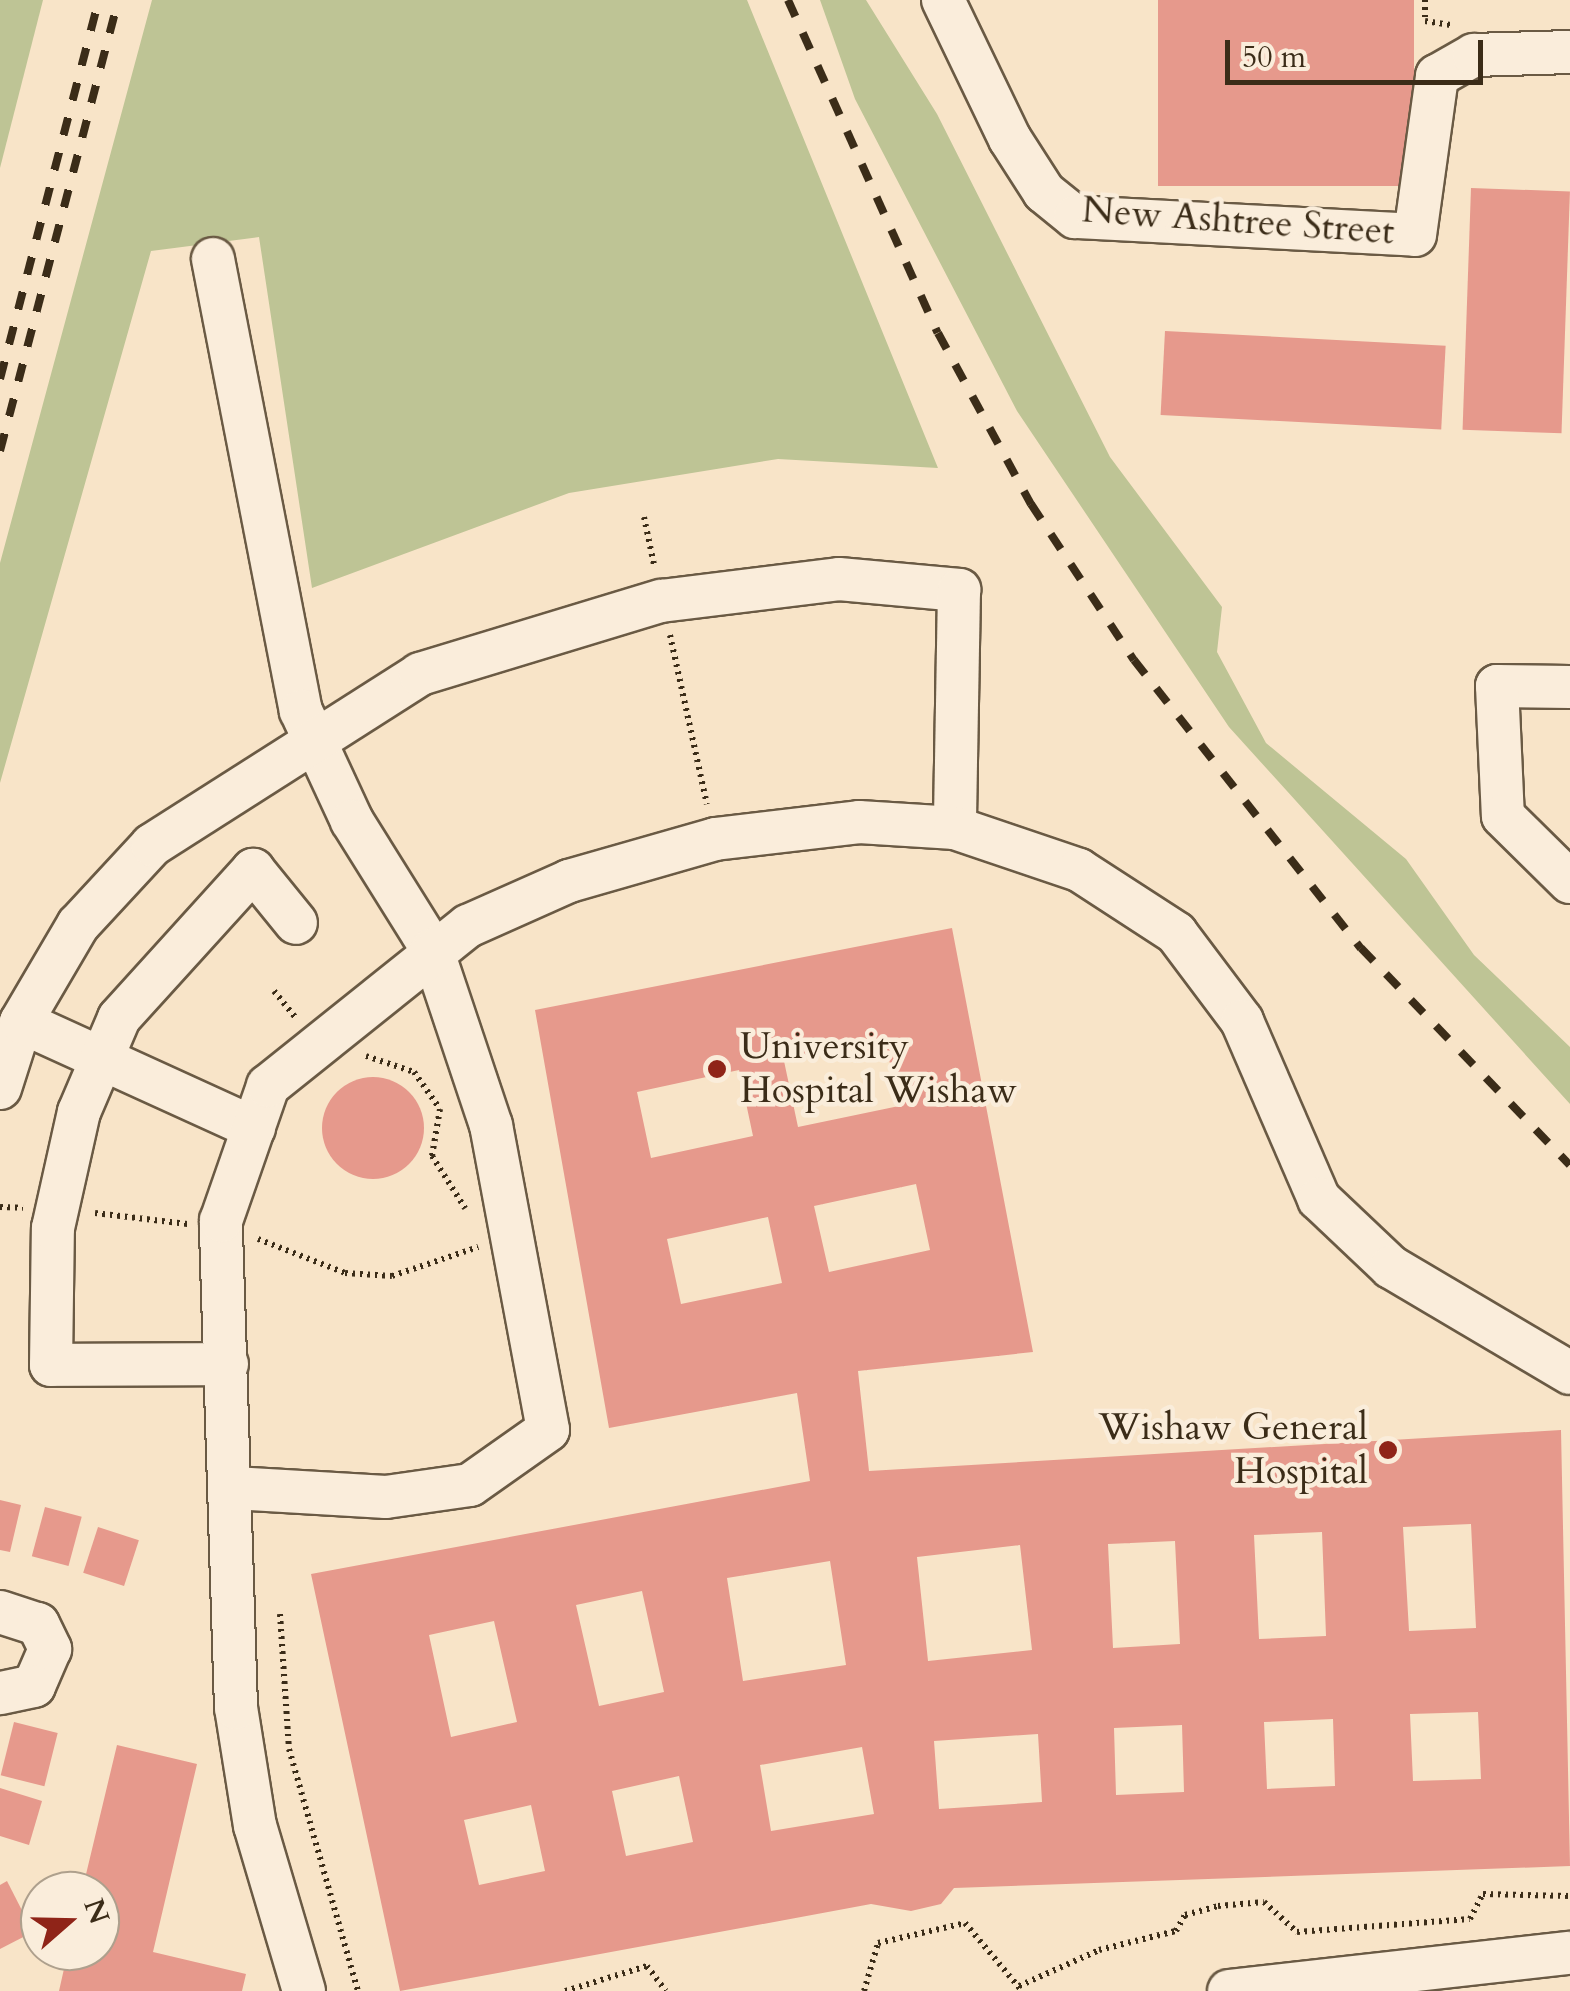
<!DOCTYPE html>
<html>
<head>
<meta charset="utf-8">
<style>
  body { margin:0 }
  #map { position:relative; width:1570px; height:1991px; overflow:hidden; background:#f8e4c8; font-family:Cardo,serif }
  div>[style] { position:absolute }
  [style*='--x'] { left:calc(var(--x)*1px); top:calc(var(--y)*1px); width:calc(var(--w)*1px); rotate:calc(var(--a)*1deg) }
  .green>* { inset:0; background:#bec495 }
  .building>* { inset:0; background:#e6998c; transform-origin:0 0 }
  .round { border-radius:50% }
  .path>* { height:6px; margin-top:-3px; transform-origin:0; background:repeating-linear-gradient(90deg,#3b2c18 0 2.5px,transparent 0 7.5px) }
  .roads { filter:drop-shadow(2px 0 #6a5a44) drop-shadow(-2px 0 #6a5a44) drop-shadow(0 2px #6a5a44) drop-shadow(0 -2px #6a5a44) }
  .minor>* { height:42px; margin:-21px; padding:0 21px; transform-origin:21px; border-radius:21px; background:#faeddb }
  .rail>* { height:8px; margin-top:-4px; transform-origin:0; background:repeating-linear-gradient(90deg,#3b2c18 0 18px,transparent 0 36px) }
  .dots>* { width:28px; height:28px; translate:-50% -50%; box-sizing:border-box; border:5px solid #faeddb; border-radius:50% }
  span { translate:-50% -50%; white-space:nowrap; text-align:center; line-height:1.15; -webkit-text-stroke:9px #faeddb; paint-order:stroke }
  .street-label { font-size:38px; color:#3b2c18 }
  .poi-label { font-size:38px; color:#3b2c18 }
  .left { translate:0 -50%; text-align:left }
  .right { translate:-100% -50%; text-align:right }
  .north { position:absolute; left:20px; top:1871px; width:100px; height:100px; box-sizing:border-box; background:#faeddb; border:2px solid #aea08d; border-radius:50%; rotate:70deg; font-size:28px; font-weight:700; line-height:40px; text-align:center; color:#3b2c18 }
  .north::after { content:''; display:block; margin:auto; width:35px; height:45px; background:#8f2418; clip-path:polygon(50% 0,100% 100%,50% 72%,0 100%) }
  .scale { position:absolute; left:1225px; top:40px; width:258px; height:45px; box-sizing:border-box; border:5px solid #3b2c18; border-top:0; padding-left:12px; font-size:30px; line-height:35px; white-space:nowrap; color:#3b2c18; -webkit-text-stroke:8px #faeddb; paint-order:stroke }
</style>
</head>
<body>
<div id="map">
  <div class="green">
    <div style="clip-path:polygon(0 0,43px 0,0 168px)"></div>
    <div style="clip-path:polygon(152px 0,747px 0,938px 468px,778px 459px,569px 493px,312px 588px,259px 237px,151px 251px,0 783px,0 563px)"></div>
    <div style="clip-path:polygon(820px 0,866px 0,937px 114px,1110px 457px,1222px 607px,1217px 652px,1266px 743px,1406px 859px,1474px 955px,1570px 1047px,1570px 1104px,1229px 727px,1017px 411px,855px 99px)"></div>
  </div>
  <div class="building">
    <div style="left:1158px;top:0;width:256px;height:186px"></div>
    <div style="left:1471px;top:188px;width:99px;height:242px;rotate:2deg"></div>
    <div style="left:1165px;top:331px;width:281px;height:84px;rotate:3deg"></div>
    <div style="clip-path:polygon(evenodd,952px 928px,1033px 1352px,858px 1371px,869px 1471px,1561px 1430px,1570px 1866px,954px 1888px,941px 1904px,911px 1911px,871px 1904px,400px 1991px,311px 1574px,810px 1481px,797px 1393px,609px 1428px,535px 1010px,952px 928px,885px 1040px,899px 1106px,798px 1127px,784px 1061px,885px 1040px,952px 928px,739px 1070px,753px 1136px,651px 1158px,637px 1092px,739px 1070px,952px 928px,916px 1184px,930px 1250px,829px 1272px,814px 1206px,916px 1184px,952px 928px,768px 1217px,782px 1283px,681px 1304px,667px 1239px,768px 1217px,952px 928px,1471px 1524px,1476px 1628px,1409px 1631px,1403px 1527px,1471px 1524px,952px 928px,1322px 1532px,1326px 1636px,1259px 1639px,1254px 1535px,1322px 1532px,952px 928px,1175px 1541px,1180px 1644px,1113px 1648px,1108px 1544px,1175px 1541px,952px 928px,1020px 1545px,1032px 1650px,928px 1661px,917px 1557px,1020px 1545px,952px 928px,830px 1561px,846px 1665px,743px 1681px,727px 1578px,830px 1561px,952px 928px,642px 1591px,664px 1692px,599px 1706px,576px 1605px,642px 1591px,952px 928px,494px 1621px,517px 1722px,451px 1737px,429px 1635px,494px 1621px,952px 928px,1478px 1712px,1481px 1779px,1413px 1781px,1410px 1714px,1478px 1712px,952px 928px,1333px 1719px,1335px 1786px,1267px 1789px,1264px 1722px,1333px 1719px,952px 928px,1182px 1725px,1184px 1792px,1116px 1795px,1114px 1728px,1182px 1725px,952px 928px,1038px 1734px,1042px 1802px,939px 1809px,934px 1741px,1038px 1734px,952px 928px,862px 1747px,874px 1814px,771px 1831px,760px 1765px,862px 1747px,952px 928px,679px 1776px,693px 1842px,626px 1856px,612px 1791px,679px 1776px,952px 928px,531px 1805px,545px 1871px,479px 1885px,464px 1820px,531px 1805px)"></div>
    <div class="round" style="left:322px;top:1077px;width:102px;height:102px"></div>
    <div style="clip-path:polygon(0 1500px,21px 1505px,10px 1552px,0 1550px)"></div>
    <div style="left:45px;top:1507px;width:38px;height:51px;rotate:15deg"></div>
    <div style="left:98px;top:1527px;width:43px;height:48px;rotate:18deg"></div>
    <div style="left:14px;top:1722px;width:45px;height:55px;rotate:14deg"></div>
    <div style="clip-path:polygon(117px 1745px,197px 1764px,153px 1952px,246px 1974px,242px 1991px,59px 1991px,68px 1951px,100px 1951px,100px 1891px,82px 1891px)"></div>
    <div style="clip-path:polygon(0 1788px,42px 1801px,29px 1845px,0 1836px)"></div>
    <div style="clip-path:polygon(7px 1881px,33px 1932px,0 1949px,0 1885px)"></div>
  </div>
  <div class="path">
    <div style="--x:1425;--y:0;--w:21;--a:90"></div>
    <div style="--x:1425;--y:21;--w:26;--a:9"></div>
    <div style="--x:644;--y:517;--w:49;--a:78.2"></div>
    <div style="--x:670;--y:635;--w:173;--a:77.7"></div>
    <div style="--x:274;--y:991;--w:33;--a:51"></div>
    <div style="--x:366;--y:1056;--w:51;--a:18.4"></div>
    <div style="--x:414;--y:1072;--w:45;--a:54.9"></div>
    <div style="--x:440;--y:1109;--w:48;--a:99.7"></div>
    <div style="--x:432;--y:1156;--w:62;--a:57.6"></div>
    <div style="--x:0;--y:1207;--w:23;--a:2"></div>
    <div style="--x:95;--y:1213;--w:93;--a:6.8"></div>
    <div style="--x:258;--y:1239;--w:93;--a:21.3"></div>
    <div style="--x:345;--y:1273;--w:47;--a:3.7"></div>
    <div style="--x:392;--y:1276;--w:91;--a:-18.6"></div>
    <div style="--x:280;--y:1614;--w:135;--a:86.2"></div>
    <div style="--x:289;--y:1749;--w:252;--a:74.1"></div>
    <div style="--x:1019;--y:1986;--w:88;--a:-24.2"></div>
    <div style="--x:1099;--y:1950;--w:79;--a:-13.9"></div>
    <div style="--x:1176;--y:1931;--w:18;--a:-61"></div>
    <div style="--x:1185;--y:1915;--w:34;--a:-15"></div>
    <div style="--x:1218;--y:1906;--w:46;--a:-5"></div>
    <div style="--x:1264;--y:1902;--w:45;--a:42.3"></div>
    <div style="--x:1297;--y:1932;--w:173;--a:-4.3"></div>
    <div style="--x:1470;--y:1919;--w:28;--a:-63"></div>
    <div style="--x:1483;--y:1894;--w:87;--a:1.3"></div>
    <div style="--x:565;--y:1991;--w:86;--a:-17"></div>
    <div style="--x:647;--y:1966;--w:31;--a:53"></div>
    <div style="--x:864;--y:1991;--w:50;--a:-73.7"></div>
    <div style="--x:878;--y:1943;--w:89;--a:-12.9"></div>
    <div style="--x:965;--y:1923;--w:89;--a:50"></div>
  </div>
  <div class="roads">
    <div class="minor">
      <div style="--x:943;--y:0;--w:154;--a:64.3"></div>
      <div style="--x:1010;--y:139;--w:63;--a:57.3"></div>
      <div style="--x:1044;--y:192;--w:40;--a:39"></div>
      <div style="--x:1075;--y:217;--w:340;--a:3"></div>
      <div style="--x:1415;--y:235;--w:161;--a:-82.1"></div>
      <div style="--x:1437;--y:76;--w:43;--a:-29.6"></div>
      <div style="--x:1474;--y:55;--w:96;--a:-1.8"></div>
      <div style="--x:213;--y:259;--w:460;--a:79"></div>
      <div style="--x:301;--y:711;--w:121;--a:65.1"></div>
      <div style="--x:352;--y:821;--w:151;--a:58"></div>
      <div style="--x:432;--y:949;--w:186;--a:71.5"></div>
      <div style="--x:491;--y:1125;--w:310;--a:79.4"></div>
      <div style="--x:548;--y:1430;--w:95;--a:144.8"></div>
      <div style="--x:470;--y:1485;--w:85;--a:171.9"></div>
      <div style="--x:386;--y:1497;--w:153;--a:-176.6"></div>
      <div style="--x:1570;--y:687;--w:73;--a:-179.2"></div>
      <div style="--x:1497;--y:686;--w:130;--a:87.4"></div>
      <div style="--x:1503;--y:816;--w:94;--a:44.6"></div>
      <div style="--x:0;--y:1088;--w:69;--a:-72.3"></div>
      <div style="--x:254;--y:1128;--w:256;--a:-155.5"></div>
      <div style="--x:21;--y:1022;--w:113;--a:-59.6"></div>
      <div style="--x:78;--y:925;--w:109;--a:-47.2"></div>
      <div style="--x:152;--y:845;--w:318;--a:-32.5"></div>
      <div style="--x:420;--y:674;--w:252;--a:-16.9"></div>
      <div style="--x:661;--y:601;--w:179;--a:-7"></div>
      <div style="--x:839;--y:579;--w:121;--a:5.2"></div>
      <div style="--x:959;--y:590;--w:238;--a:91"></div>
      <div style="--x:227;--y:1364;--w:176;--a:179.7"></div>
      <div style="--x:51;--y:1365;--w:137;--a:-89.2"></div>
      <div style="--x:53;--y:1228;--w:119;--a:-77.4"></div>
      <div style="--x:79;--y:1112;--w:102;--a:-66.9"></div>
      <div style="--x:119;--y:1018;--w:200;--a:-47.8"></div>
      <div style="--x:253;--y:870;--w:68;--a:50.9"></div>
      <div style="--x:0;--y:1612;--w:40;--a:18"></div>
      <div style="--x:38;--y:1624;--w:28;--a:64"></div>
      <div style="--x:50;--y:1649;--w:40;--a:113.4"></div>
      <div style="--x:34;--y:1686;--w:35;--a:168"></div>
      <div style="--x:304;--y:1991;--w:172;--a:-106.5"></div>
      <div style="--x:255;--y:1826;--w:120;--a:-99.1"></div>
      <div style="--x:236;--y:1708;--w:487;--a:-91.8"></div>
      <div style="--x:221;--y:1221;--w:143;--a:-70.8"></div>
      <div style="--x:268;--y:1086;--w:256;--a:-38.7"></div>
      <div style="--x:468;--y:926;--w:111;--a:-24"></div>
      <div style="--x:569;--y:881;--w:152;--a:-16"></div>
      <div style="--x:715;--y:839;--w:145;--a:-6.7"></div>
      <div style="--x:859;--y:822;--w:96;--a:3.6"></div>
      <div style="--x:955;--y:828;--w:131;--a:18.7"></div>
      <div style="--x:1079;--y:870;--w:116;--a:33"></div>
      <div style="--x:1176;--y:933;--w:110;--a:53.1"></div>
      <div style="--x:1242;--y:1021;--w:194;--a:66.6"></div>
      <div style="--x:1319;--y:1199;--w:99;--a:43.4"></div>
      <div style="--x:1391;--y:1267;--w:208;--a:30.6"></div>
      <div style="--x:1229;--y:1991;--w:343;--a:-6.4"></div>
    </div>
  </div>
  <div class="rail">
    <div style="--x:788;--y:0;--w:365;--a:65.8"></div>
    <div style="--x:938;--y:333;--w:195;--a:61.5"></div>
    <div style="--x:1031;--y:504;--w:187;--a:56.6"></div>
    <div style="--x:1134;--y:660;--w:367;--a:51.8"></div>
    <div style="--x:1361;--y:948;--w:301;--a:46.1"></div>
    <div style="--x:0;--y:379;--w:392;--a:-75.4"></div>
    <div style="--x:0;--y:451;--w:466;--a:-75.3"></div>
  </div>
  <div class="dots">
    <div style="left:717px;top:1069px;background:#8f2418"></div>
    <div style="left:1388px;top:1450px;background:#8f2418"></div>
  </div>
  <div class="street-label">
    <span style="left:1238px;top:221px;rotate:4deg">New Ashtree Street</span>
  </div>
  <div class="poi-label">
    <span class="left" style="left:740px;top:1069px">University<br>Hospital Wishaw</span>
    <span class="right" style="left:1368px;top:1450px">Wishaw General<br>Hospital</span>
  </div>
  <div class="north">N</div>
  <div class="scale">50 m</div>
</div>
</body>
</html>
